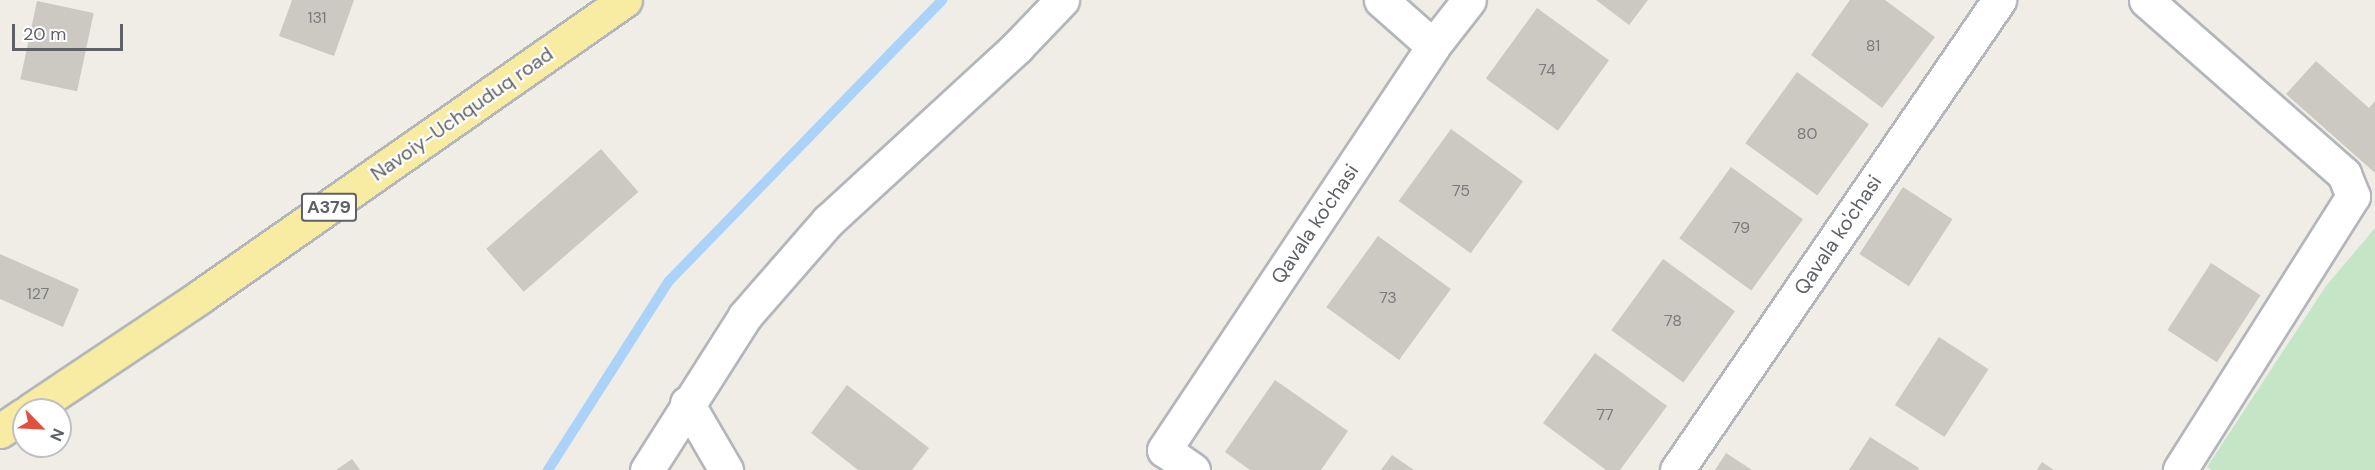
<!DOCTYPE html>
<html>
<head>
<meta charset="utf-8">
<style>
  body { margin:0 }
  #map { position:relative; width:2375px; height:470px; overflow:hidden; background:#efede6; font-family:"DM Sans",sans-serif }
  div>[style] { position:absolute }
  [style*='--x'] { left:calc(var(--x)*1px); top:calc(var(--y)*1px); width:calc(var(--w)*1px); rotate:calc(var(--a)*1deg) }
  .green>* { inset:0; background:#c4e5c6 }
  .stream>* { height:10px; margin:-5px; padding:0 5px; transform-origin:5px; border-radius:5px; background:#abd3fa }
  .building>* { inset:0; background:#cbc9c2; transform-origin:0 0 }
  .roads { filter:drop-shadow(2px 0 #b3b6ba) drop-shadow(-2px 0 #b3b6ba) drop-shadow(0 2px #b3b6ba) drop-shadow(0 -2px #b3b6ba) }
  .minor>* { height:33px; margin:-16.5px; padding:0 16.5px; transform-origin:16.5px; border-radius:16.5px; background:#fff }
  .trunk>* { height:33px; margin:-16.5px; padding:0 16.5px; transform-origin:16.5px; border-radius:16.5px; background:#f8eba2 }
  span { translate:-50% -50%; white-space:nowrap; text-align:center; line-height:1.15; -webkit-text-stroke:4.5px #fff; paint-order:stroke }
  .number-label { font-size:16px; color:#797b7c }
  .number-label span { -webkit-text-stroke-width:0 }
  .shield-label span { padding:2px 4px; background:#fff; border:2px solid; border-radius:4px; -webkit-text-stroke-width:0 }
  .shield-label { font-size:18px; color:#5e6165; font-weight:700 }
  .street-label { font-size:20px; color:#5e6165 }
  .north { position:absolute; left:12px; top:398px; width:60px; height:60px; box-sizing:border-box; background:#fff; border:2px solid #bfc0c1; border-radius:50%; rotate:114deg; font-size:16px; font-weight:700; line-height:24px; text-align:center; color:#5e6165 }
  .north::after { content:''; display:block; margin:auto; width:21px; height:27px; background:#df513c; clip-path:polygon(50% 0,100% 100%,50% 72%,0 100%) }
  .scale { position:absolute; left:12px; top:24px; width:111px; height:27px; box-sizing:border-box; border:3px solid #5e6165; border-top:0; padding-left:8px; font-size:18px; line-height:21px; white-space:nowrap; color:#5e6165; -webkit-text-stroke:4px #fff; paint-order:stroke }
</style>
</head>
<body>
<div id="map">
  <div class="green">
    <div style="clip-path:polygon(2375px 228px,2375px 470px,2212px 470px,2207px 467px,2326px 286px)"></div>
  </div>
  <div class="stream">
    <div style="--x:548;--y:470;--w:224;--a:-57.4"></div>
    <div style="--x:669;--y:281;--w:392;--a:-45.8"></div>
  </div>
  <div class="building">
    <div style="clip-path:polygon(292px 0,354px 0,334px 56px,279px 36px)"></div>
    <div style="clip-path:polygon(1596px 0,1648px 0,1629px 25px)"></div>
    <div style="clip-path:polygon(1850px 0,1885px 0,1935px 37px,1882px 108px,1811px 55px)"></div>
    <div style="left:37px;top:1px;width:58px;height:80px;rotate:12deg"></div>
    <div style="left:1537px;top:8px;width:89px;height:87px;rotate:36deg"></div>
    <div style="clip-path:polygon(2316px 61px,2369px 108px,2375px 101px,2375px 173px,2286px 94px)"></div>
    <div style="left:1797px;top:72px;width:89px;height:88px;rotate:36deg"></div>
    <div style="left:1451px;top:129px;width:89px;height:89px;rotate:36deg"></div>
    <div style="left:601px;top:149px;width:57px;height:152px;rotate:49deg"></div>
    <div style="left:1731px;top:167px;width:89px;height:88px;rotate:36deg"></div>
    <div style="left:1903px;top:187px;width:59px;height:80px;rotate:33deg"></div>
    <div style="left:1378px;top:236px;width:90px;height:88px;rotate:36deg"></div>
    <div style="clip-path:polygon(0 254px,79px 289px,63px 327px,0 299px)"></div>
    <div style="left:1663px;top:259px;width:89px;height:88px;rotate:36deg"></div>
    <div style="left:2211px;top:263px;width:59px;height:80px;rotate:33deg"></div>
    <div style="left:1939px;top:337px;width:59px;height:81px;rotate:33deg"></div>
    <div style="clip-path:polygon(1595px 353px,1667px 406px,1620px 470px,1606px 470px,1543px 423px)"></div>
    <div style="clip-path:polygon(1275px 380px,1348px 431px,1321px 470px,1250px 470px,1225px 452px)"></div>
    <div style="clip-path:polygon(847px 385px,929px 448px,912px 470px,858px 470px,811px 433px)"></div>
    <div style="clip-path:polygon(1870px 437px,1919px 468px,1918px 470px,1849px 470px)"></div>
    <div style="clip-path:polygon(1726px 453px,1752px 470px,1715px 470px)"></div>
    <div style="clip-path:polygon(1392px 455px,1414px 470px,1381px 470px)"></div>
    <div style="clip-path:polygon(352px 459px,360px 470px,336px 470px)"></div>
    <div style="clip-path:polygon(2042px 462px,2054px 470px,2037px 470px)"></div>
  </div>
  <div class="roads">
    <div class="minor">
      <div style="--x:1381;--y:0;--w:69;--a:41.5"></div>
      <div style="--x:2146;--y:0;--w:264;--a:41.3"></div>
      <div style="--x:2344;--y:174;--w:24;--a:68"></div>
      <div style="--x:2353;--y:196;--w:324;--a:122.3"></div>
      <div style="--x:687;--y:403;--w:78;--a:59.8"></div>
      <div style="--x:647;--y:470;--w:183;--a:-57.5"></div>
      <div style="--x:745;--y:316;--w:126;--a:-48.9"></div>
      <div style="--x:828;--y:221;--w:257;--a:-42.6"></div>
      <div style="--x:1017;--y:47;--w:65;--a:-46.2"></div>
      <div style="--x:1193;--y:470;--w:35;--a:-145"></div>
      <div style="--x:1164;--y:450;--w:485;--a:-56.3"></div>
      <div style="--x:1433;--y:46;--w:58;--a:-52"></div>
      <div style="--x:1677;--y:470;--w:570;--a:-55.58"></div>
    </div>
    <div class="trunk">
      <div style="--x:31;--y:410;--w:205;--a:-33.8"></div>
      <div style="--x:201;--y:296;--w:517;--a:-34.92"></div>
      <div style="--x:0;--y:431;--w:29;--a:-34"></div>
    </div>
  </div>
  <div class="number-label">
    <span style="left:317px;top:18px">131</span>
    <span style="left:1873px;top:46px">81</span>
    <span style="left:1547px;top:70px">74</span>
    <span style="left:1807px;top:134px">80</span>
    <span style="left:1461px;top:191px">75</span>
    <span style="left:1741px;top:228px">79</span>
    <span style="left:38px;top:294px">127</span>
    <span style="left:1388px;top:298px">73</span>
    <span style="left:1673px;top:321px">78</span>
    <span style="left:1605px;top:415px">77</span>
  </div>
  <div class="shield-label">
    <span style="left:329px;top:207px">A379</span>
  </div>
  <div class="street-label">
    <span style="left:462px;top:114px;rotate:-35deg">Navoiy-Uchquduq road</span>
    <span style="left:1315px;top:224px;rotate:-56deg">Qavala ko'chasi</span>
    <span style="left:1838px;top:235px;rotate:-56deg">Qavala ko'chasi</span>
  </div>
  <div class="north">N</div>
  <div class="scale">20 m</div>
</div>
</body>
</html>
